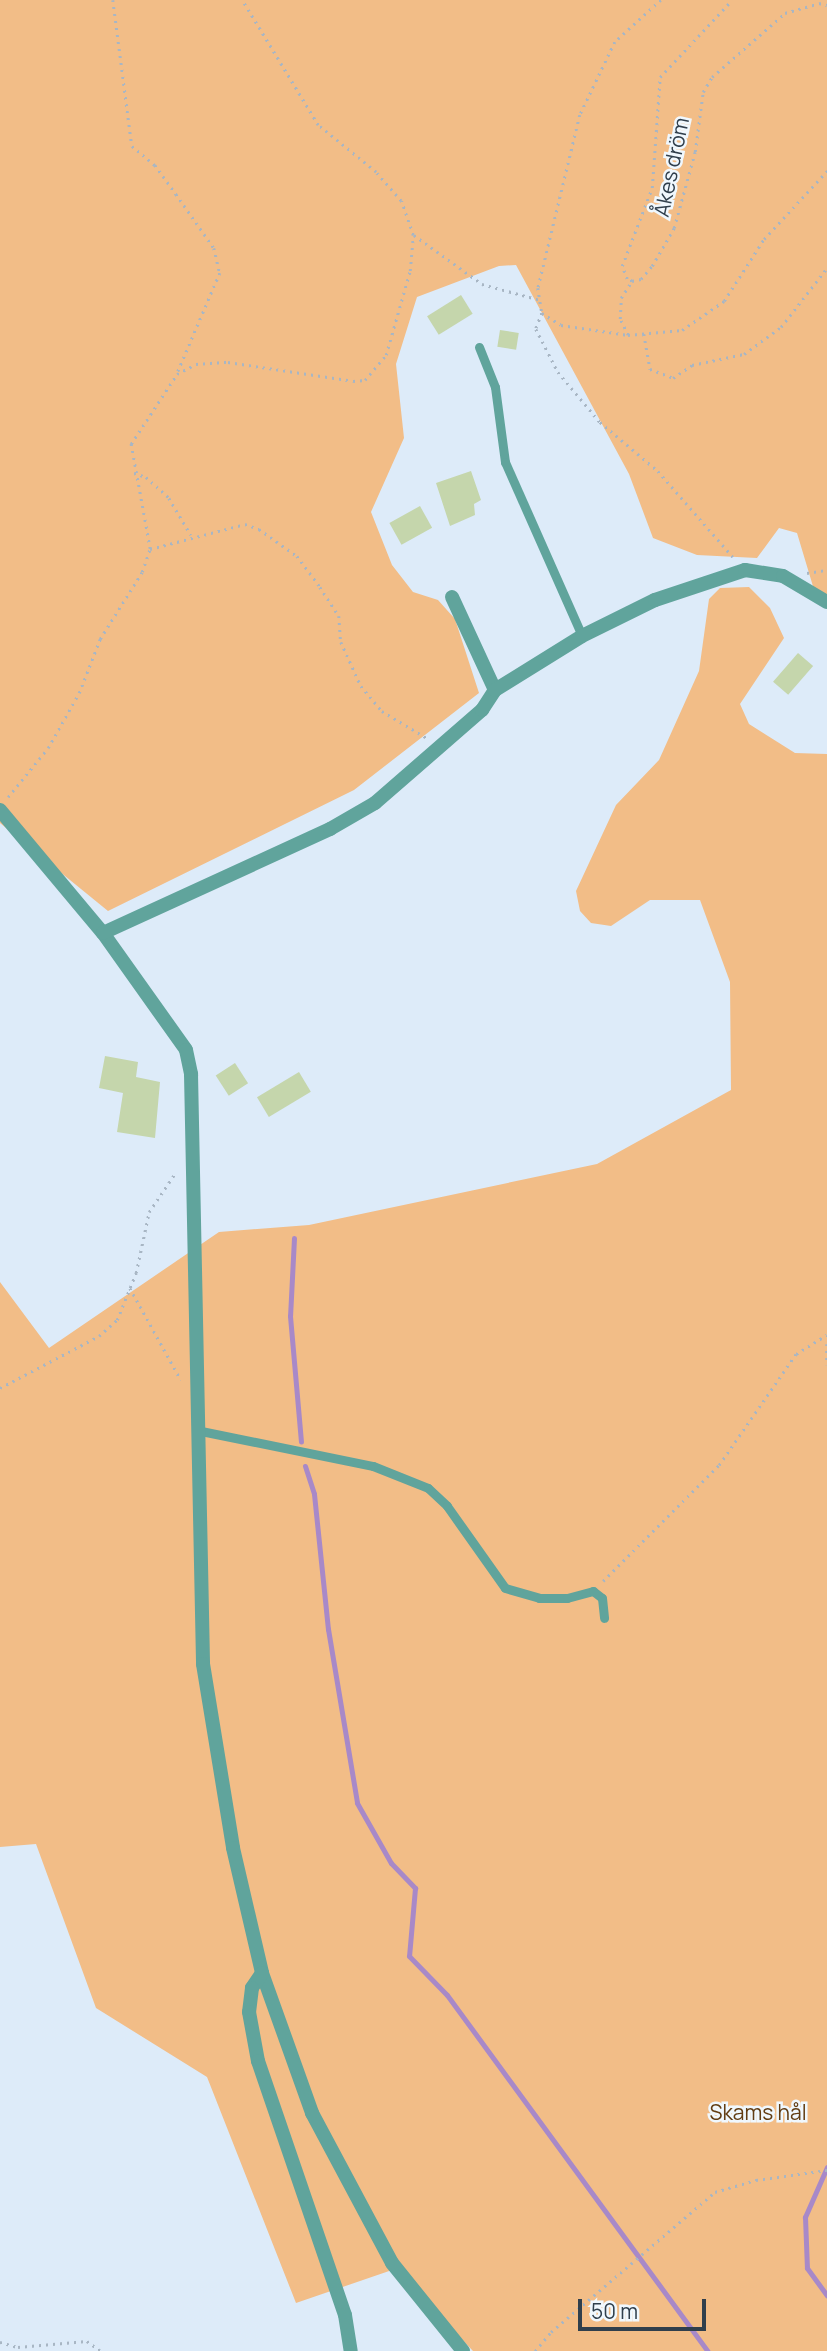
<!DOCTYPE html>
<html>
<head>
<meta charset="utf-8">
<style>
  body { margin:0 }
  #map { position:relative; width:827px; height:2351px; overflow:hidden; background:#ddebf9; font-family:Manrope,sans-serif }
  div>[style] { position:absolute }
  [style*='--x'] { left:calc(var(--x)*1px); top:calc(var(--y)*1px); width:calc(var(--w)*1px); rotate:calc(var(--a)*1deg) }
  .green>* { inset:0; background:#f2bd87 }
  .stream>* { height:5px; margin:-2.5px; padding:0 2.5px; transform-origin:2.5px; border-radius:2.5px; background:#a889c8 }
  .building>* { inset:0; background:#c5d6ac; transform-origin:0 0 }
  .path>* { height:2.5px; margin-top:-1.25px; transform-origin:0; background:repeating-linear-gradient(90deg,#a8b6c4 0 2px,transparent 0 7px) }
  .lane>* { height:9px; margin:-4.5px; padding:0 4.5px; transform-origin:4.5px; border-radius:4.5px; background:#60a49c }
  .street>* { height:14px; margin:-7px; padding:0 7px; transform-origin:7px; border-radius:7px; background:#60a49c }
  span { translate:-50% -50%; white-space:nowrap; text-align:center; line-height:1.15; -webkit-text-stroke:5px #f0f8fe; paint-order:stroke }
  .street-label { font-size:21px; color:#303f4c }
  .park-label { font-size:21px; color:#623d13 }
  .scale { position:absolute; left:578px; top:2299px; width:128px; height:32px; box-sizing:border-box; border:4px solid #303f4c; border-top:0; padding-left:9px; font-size:21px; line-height:24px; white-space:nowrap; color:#303f4c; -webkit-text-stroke:5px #f0f8fe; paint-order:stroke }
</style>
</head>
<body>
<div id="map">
  <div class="green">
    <div style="clip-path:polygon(0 0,827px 0,827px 599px,815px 593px,797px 533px,779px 528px,757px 558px,697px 555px,653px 538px,629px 474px,516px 265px,499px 266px,417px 297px,396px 364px,404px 438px,371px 512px,392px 565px,413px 592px,438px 600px,455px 619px,479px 693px,354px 790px,108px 911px,0 823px)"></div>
    <div style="clip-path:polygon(749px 587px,770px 608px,784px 638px,740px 704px,749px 724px,795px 753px,827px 754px,827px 2351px,473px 2351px,395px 2269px,296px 2303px,207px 2077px,96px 2008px,36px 1844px,0 1847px,0 1282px,49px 1348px,219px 1232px,309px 1225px,597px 1164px,731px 1090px,730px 982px,700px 900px,650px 900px,611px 926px,591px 923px,580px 911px,576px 891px,616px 805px,659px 760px,699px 671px,709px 599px,720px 588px)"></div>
  </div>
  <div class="stream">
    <div style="--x:294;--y:1238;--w:78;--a:92.9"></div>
    <div style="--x:290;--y:1316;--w:126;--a:85"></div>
    <div style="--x:305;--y:1466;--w:29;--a:72"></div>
    <div style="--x:314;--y:1494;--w:136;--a:84.1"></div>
    <div style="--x:328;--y:1629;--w:176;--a:80.5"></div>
    <div style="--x:357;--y:1803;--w:69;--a:60.5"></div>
    <div style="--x:391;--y:1863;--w:35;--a:46"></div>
    <div style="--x:415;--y:1888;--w:68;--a:95"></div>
    <div style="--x:409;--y:1956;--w:54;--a:45.7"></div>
    <div style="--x:447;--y:1995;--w:441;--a:53.8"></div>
    <div style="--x:827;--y:2167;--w:55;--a:113.7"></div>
    <div style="--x:805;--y:2217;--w:51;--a:87.8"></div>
    <div style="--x:807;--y:2268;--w:34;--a:54"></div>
  </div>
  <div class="building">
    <div style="left:461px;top:295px;width:22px;height:40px;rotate:58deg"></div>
    <div style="left:500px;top:330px;width:19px;height:17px;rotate:9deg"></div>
    <div style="clip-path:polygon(471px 471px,481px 500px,474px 504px,475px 515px,450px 526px,436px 483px)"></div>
    <div style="left:420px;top:506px;width:25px;height:35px;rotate:61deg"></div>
    <div style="left:798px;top:653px;width:20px;height:38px;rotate:41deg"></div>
    <div style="clip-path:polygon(105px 1056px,138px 1062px,136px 1077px,160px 1082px,155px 1138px,117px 1132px,123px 1093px,99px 1088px)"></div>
    <div style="left:235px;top:1063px;width:24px;height:23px;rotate:57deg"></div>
    <div style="left:299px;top:1072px;width:23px;height:49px;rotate:59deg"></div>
  </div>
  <div class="path">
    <div style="--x:113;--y:0;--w:147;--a:82.6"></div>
    <div style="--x:132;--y:146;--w:30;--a:40"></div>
    <div style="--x:155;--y:165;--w:36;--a:54"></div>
    <div style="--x:176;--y:194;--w:66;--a:54.9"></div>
    <div style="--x:214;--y:248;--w:26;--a:77"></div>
    <div style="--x:220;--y:273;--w:110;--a:113.1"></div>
    <div style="--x:661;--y:0;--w:62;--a:137.6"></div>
    <div style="--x:615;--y:42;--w:81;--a:115.6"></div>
    <div style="--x:580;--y:115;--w:178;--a:103.6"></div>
    <div style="--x:538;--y:288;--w:25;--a:81"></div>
    <div style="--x:542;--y:313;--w:22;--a:32"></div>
    <div style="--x:561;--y:325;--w:68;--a:8.5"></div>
    <div style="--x:628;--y:335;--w:54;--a:-5.3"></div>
    <div style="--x:682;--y:330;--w:51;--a:-34.6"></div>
    <div style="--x:724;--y:301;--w:74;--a:-57.2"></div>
    <div style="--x:764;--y:239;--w:93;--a:-47.2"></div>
    <div style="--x:414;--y:235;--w:84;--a:35.8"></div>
    <div style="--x:482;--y:284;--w:60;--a:15.4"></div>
    <div style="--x:632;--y:281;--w:9;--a:-13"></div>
    <div style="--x:641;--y:279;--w:17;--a:-50"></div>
    <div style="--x:652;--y:266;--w:44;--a:-59.9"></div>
    <div style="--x:674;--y:228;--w:79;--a:-74.6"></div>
    <div style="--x:695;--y:152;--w:61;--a:-82.4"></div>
    <div style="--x:703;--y:92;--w:17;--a:-59"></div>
    <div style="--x:712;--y:77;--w:97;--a:-41.2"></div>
    <div style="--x:785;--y:13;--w:35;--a:-16"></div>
    <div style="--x:819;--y:3;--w:8;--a:14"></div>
    <div style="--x:632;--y:281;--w:5;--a:-158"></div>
    <div style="--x:627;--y:279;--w:14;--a:-111"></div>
    <div style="--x:622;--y:266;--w:84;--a:-69"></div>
    <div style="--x:652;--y:188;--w:111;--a:-85.9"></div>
    <div style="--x:660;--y:77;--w:105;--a:-46.9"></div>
    <div style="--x:542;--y:313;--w:17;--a:111"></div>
    <div style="--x:536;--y:329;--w:48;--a:62.9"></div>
    <div style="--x:558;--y:372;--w:65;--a:50"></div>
    <div style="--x:600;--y:422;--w:76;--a:40.2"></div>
    <div style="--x:658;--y:471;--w:114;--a:48.9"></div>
    <div style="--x:644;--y:334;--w:36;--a:80"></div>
    <div style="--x:650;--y:369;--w:25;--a:21"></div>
    <div style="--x:673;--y:378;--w:23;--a:-34"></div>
    <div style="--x:692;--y:365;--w:53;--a:-11.9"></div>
    <div style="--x:744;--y:354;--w:46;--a:-36.1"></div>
    <div style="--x:781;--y:327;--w:75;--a:-52.1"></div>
    <div style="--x:628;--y:335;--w:18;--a:-117"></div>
    <div style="--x:620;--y:319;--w:21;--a:-87"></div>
    <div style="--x:621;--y:298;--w:20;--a:-57"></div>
    <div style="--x:134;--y:473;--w:13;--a:18"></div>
    <div style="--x:146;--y:477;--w:31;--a:42"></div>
    <div style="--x:169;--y:498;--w:43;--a:59.3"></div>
    <div style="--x:150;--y:549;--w:98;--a:-14.7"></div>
    <div style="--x:245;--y:524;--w:15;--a:20"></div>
    <div style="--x:259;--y:529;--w:47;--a:35.4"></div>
    <div style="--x:297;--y:556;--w:39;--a:53"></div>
    <div style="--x:320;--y:587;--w:35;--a:57"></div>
    <div style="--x:339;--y:616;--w:26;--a:86"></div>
    <div style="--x:341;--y:642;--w:48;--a:65.6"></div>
    <div style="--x:361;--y:686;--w:33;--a:50"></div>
    <div style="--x:382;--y:711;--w:52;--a:31"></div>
    <div style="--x:807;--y:573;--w:20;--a:-9"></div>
    <div style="--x:8;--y:797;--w:63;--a:-50.8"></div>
    <div style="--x:48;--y:748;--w:63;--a:-60.6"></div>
    <div style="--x:79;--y:693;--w:58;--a:-68.7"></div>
    <div style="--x:100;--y:639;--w:79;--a:-57.9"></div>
    <div style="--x:142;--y:572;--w:24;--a:-71"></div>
    <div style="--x:150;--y:549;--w:107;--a:-100.3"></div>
    <div style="--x:131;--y:444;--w:84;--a:-56.7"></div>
    <div style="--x:177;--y:374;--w:21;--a:-28"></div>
    <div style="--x:196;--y:364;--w:32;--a:-4"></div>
    <div style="--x:228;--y:362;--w:126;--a:8.6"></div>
    <div style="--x:353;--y:381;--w:12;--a:-5"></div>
    <div style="--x:365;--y:380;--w:33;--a:-50"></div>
    <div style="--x:386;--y:355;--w:87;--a:-74.1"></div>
    <div style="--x:410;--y:271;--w:36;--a:-85"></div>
    <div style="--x:413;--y:235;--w:36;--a:-109"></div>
    <div style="--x:401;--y:201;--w:38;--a:-131"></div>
    <div style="--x:376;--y:172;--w:75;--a:-141"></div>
    <div style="--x:318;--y:125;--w:146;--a:-121.3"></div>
    <div style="--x:130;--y:1288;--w:105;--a:61"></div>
    <div style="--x:827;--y:1344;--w:21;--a:90"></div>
    <div style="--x:0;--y:1388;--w:112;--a:-27.7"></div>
    <div style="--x:99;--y:1336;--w:24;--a:-42"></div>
    <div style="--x:117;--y:1320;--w:51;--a:-68"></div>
    <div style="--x:136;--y:1273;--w:62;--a:-78"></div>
    <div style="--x:149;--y:1212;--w:48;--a:-56"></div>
    <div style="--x:603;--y:1581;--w:164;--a:-45"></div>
    <div style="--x:719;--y:1465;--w:135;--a:-55.3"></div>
    <div style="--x:796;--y:1354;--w:36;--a:-32"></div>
    <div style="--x:0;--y:2342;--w:19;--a:16"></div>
    <div style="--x:18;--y:2347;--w:69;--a:-5"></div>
    <div style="--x:87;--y:2341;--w:17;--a:36"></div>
    <div style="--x:535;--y:2351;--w:25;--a:-50"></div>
    <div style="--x:551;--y:2332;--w:216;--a:-40.5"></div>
    <div style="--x:715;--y:2192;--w:43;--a:-16.3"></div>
    <div style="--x:756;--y:2180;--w:72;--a:-8"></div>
  </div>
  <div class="lane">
    <div style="--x:479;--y:347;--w:43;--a:68.2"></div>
    <div style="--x:495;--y:387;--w:76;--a:82.4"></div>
    <div style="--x:505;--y:462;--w:190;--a:66.1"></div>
    <div style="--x:196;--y:1430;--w:181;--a:11.5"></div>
    <div style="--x:373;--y:1466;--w:59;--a:21.8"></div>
    <div style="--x:428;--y:1488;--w:26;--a:43"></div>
    <div style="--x:447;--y:1506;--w:100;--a:54.7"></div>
    <div style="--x:505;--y:1588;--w:35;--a:16"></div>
    <div style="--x:539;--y:1598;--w:28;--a:0"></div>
    <div style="--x:567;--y:1598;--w:27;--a:-15"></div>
    <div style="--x:593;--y:1591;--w:11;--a:38"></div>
    <div style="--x:602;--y:1598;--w:20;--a:84"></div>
  </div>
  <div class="street">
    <div style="--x:452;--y:597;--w:102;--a:65.2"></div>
    <div style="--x:0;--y:810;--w:160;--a:50.1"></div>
    <div style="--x:103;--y:933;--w:143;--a:54.6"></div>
    <div style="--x:186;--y:1050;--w:25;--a:78"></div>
    <div style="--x:191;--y:1074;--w:590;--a:88.83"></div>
    <div style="--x:203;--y:1664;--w:186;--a:80.7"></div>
    <div style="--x:233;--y:1848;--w:128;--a:76.9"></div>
    <div style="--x:262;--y:1973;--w:149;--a:70.3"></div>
    <div style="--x:312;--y:2113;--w:170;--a:61.9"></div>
    <div style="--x:392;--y:2263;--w:113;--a:51.1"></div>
    <div style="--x:103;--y:933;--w:250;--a:-24.6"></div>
    <div style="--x:330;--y:829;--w:52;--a:-30"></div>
    <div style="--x:375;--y:803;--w:142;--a:-41"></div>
    <div style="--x:482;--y:710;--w:24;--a:-57"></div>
    <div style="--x:495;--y:690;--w:102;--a:-31.8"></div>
    <div style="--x:582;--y:636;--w:81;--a:-26.3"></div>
    <div style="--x:655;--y:600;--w:95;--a:-18.4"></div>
    <div style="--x:745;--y:570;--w:38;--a:9"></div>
    <div style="--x:783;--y:576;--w:51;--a:30.6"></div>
    <div style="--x:262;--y:1973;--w:18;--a:124"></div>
    <div style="--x:252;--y:1988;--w:24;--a:97"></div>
    <div style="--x:249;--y:2012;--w:50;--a:79.6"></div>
    <div style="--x:258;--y:2061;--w:268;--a:71.1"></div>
    <div style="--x:345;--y:2315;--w:36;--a:81"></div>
  </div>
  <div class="street-label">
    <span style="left:671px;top:167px;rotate:-78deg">Åkes dröm</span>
  </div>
  <div class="park-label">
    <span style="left:758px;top:2112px">Skams hål</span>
  </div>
  <div class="scale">50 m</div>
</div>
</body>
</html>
